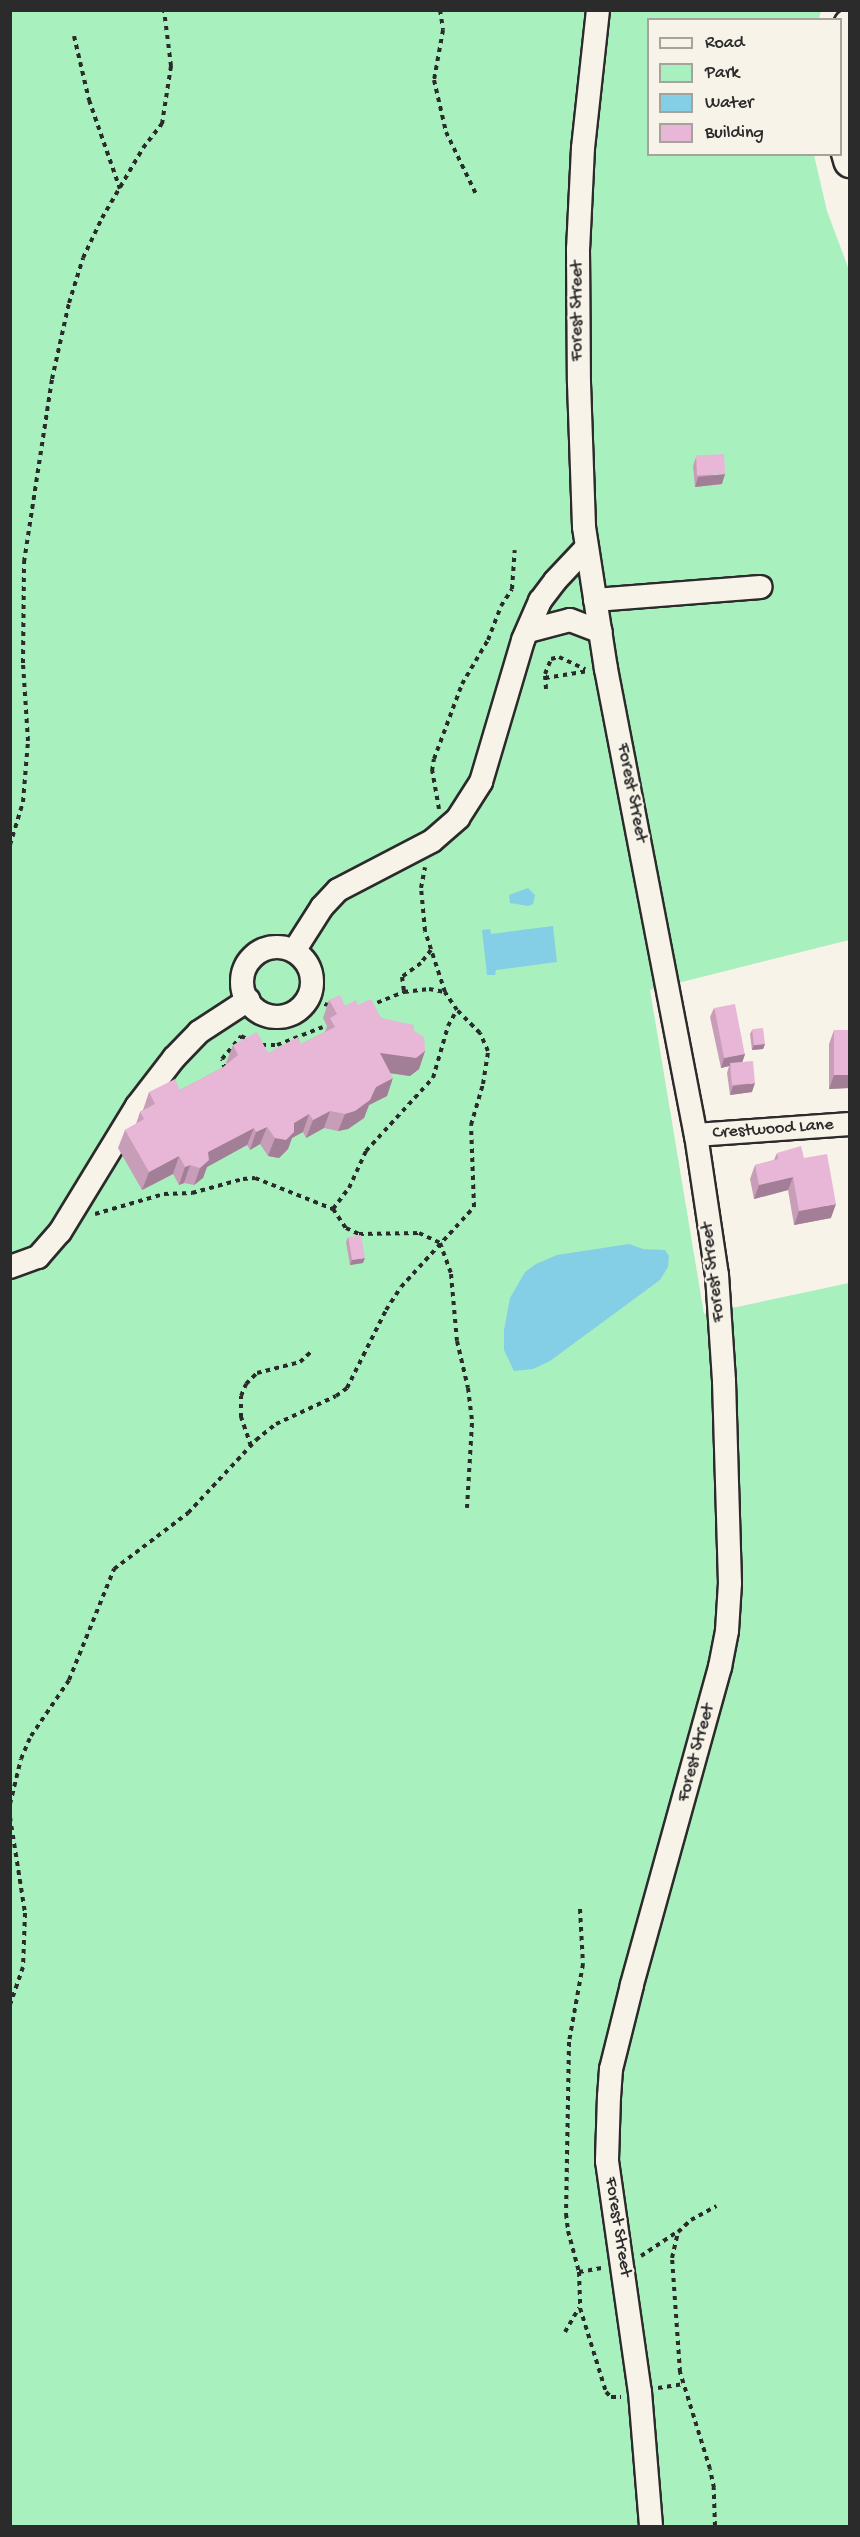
<!DOCTYPE html>
<html>
<head>
<meta charset="utf-8">
<style>
  body { margin:0 }
  #map { position:relative; width:860px; height:2537px; overflow:hidden; background:#f7f3e8; font-family:"Gochi Hand",sans-serif }
  div>[style] { position:absolute }
  [style*='--x'] { left:calc(var(--x)*1px); top:calc(var(--y)*1px); width:calc(var(--w)*1px); rotate:calc(var(--a)*1deg) }
  .green>* { inset:0; background:#a8f0be }
  .water>* { inset:0; background:#85cfe6 }
  .path>* { height:4px; margin-top:-2px; transform-origin:0; background:repeating-linear-gradient(90deg,#2b2b2b 0 4.5px,transparent 0 9px) }
  .roads { filter:drop-shadow(2px 0 #2b2b2b) drop-shadow(-2px 0 #2b2b2b) drop-shadow(0 2px #2b2b2b) drop-shadow(0 -2px #2b2b2b) }
  .minor>* { height:22px; margin:-11px; padding:0 11px; transform-origin:11px; border-radius:11px; background:#f7f3e8 }
  .minor>.ring { margin:-11px; padding:0; box-sizing:content-box; background:none; border:22px solid #f7f3e8; border-radius:50% }
  .highway>* { height:33px; margin:-16.5px; padding:0 16.5px; transform-origin:16.5px; border-radius:16.5px; background:#f7f3e8 }
  .wall>* { inset:0; background:#c89db8 }
  .shaded-wall>* { inset:0; background:#a27f96 }
  .building>* { inset:0; background:#e8b6d6; transform-origin:0 0 }
  span { translate:-50% -50%; white-space:nowrap; text-align:center; line-height:1.15; -webkit-text-stroke:4.5px #f7f3e8; paint-order:stroke }
  .street-label { font-size:18px; color:#2b2b2b }
  .frame { position:absolute; inset:0; border:12px solid #2b2b2b; pointer-events:none }
  .legend { position:absolute; left:647px; top:18px; width:195px; height:138px; box-sizing:border-box; background:#f7f3e8; border:2px solid #a5a39c; margin:0; padding:8px 10px; list-style:none; font-size:18px; color:#2b2b2b }
  .legend li { display:flex; align-items:center; gap:12px; height:30px }
  .legend b { width:30px; border:2px solid #a5a39c }
</style>
</head>
<body>
<div id="map">
  <div class="green">
    <div style="clip-path:polygon(10px 11px,821px 11px,819px 19px,648px 20px,648px 154px,814px 155px,827px 211px,849px 270px,849px 940px,650px 990px,704px 1314px,849px 1283px,849px 2526px,11px 2526px)"></div>
  </div>
  <div class="water">
    <div style="clip-path:polygon(528px 888px,535px 895px,533px 904px,528px 906px,510px 903px,509px 895px)"></div>
    <div style="clip-path:polygon(553px 926px,557px 962px,496px 970px,495px 975px,487px 975px,482px 930px,490px 929px,491px 934px)"></div>
    <div style="clip-path:polygon(629px 1244px,643px 1249px,665px 1250px,669px 1256px,668px 1267px,660px 1280px,550px 1361px,533px 1369px,514px 1371px,504px 1350px,504px 1330px,510px 1298px,525px 1272px,536px 1264px,557px 1255px)"></div>
  </div>
  <div class="path">
    <div style="--x:440;--y:10;--w:20;--a:81"></div>
    <div style="--x:443;--y:30;--w:51;--a:100.2"></div>
    <div style="--x:434;--y:80;--w:53;--a:77"></div>
    <div style="--x:446;--y:132;--w:69;--a:64.2"></div>
    <div style="--x:74;--y:36;--w:66;--a:76.8"></div>
    <div style="--x:89;--y:100;--w:94;--a:70.8"></div>
    <div style="--x:545;--y:678;--w:44;--a:-9.2"></div>
    <div style="--x:546;--y:689;--w:15;--a:-94"></div>
    <div style="--x:545;--y:674;--w:16;--a:-68"></div>
    <div style="--x:551;--y:659;--w:8;--a:-14"></div>
    <div style="--x:559;--y:657;--w:29;--a:25"></div>
    <div style="--x:439;--y:809;--w:39;--a:-100"></div>
    <div style="--x:432;--y:771;--w:12;--a:-81"></div>
    <div style="--x:434;--y:759;--w:80;--a:-69.5"></div>
    <div style="--x:462;--y:684;--w:51;--a:-59.4"></div>
    <div style="--x:488;--y:640;--w:36;--a:-69"></div>
    <div style="--x:501;--y:606;--w:20;--a:-57"></div>
    <div style="--x:512;--y:589;--w:39;--a:-86"></div>
    <div style="--x:10;--y:845;--w:45;--a:-73.2"></div>
    <div style="--x:23;--y:802;--w:61;--a:-85.3"></div>
    <div style="--x:28;--y:741;--w:78;--a:-93.7"></div>
    <div style="--x:23;--y:663;--w:101;--a:-89.4"></div>
    <div style="--x:24;--y:562;--w:185;--a:-81.3"></div>
    <div style="--x:52;--y:379;--w:78;--a:-77.4"></div>
    <div style="--x:69;--y:303;--w:47;--a:-72.7"></div>
    <div style="--x:83;--y:258;--w:44;--a:-64.6"></div>
    <div style="--x:102;--y:218;--w:81;--a:-59.6"></div>
    <div style="--x:143;--y:148;--w:31;--a:-52"></div>
    <div style="--x:162;--y:124;--w:59;--a:-81.2"></div>
    <div style="--x:171;--y:66;--w:56;--a:-97.1"></div>
    <div style="--x:431;--y:950;--w:16;--a:128"></div>
    <div style="--x:421;--y:963;--w:24;--a:144"></div>
    <div style="--x:402;--y:977;--w:15;--a:82"></div>
    <div style="--x:404;--y:992;--w:25;--a:-7"></div>
    <div style="--x:429;--y:989;--w:16;--a:11"></div>
    <div style="--x:307;--y:1000;--w:26;--a:13"></div>
    <div style="--x:369;--y:1006;--w:38;--a:-22"></div>
    <div style="--x:262;--y:1045;--w:15;--a:0"></div>
    <div style="--x:277;--y:1045;--w:49;--a:-21.4"></div>
    <div style="--x:225;--y:1069;--w:10;--a:-107"></div>
    <div style="--x:222;--y:1059;--w:30;--a:-50"></div>
    <div style="--x:241;--y:1036;--w:9;--a:27"></div>
    <div style="--x:333;--y:1209;--w:26;--a:-53"></div>
    <div style="--x:349;--y:1188;--w:41;--a:-65.3"></div>
    <div style="--x:366;--y:1151;--w:99;--a:-47.5"></div>
    <div style="--x:433;--y:1078;--w:54;--a:-73.9"></div>
    <div style="--x:448;--y:1026;--w:18;--a:-61"></div>
    <div style="--x:95;--y:1214;--w:72;--a:-16.2"></div>
    <div style="--x:164;--y:1194;--w:28;--a:-2"></div>
    <div style="--x:192;--y:1193;--w:53;--a:-15.4"></div>
    <div style="--x:243;--y:1179;--w:12;--a:-5"></div>
    <div style="--x:255;--y:1178;--w:84;--a:21.7"></div>
    <div style="--x:333;--y:1209;--w:23;--a:56"></div>
    <div style="--x:346;--y:1228;--w:14;--a:25"></div>
    <div style="--x:359;--y:1234;--w:60;--a:-1"></div>
    <div style="--x:419;--y:1233;--w:23;--a:25"></div>
    <div style="--x:440;--y:1243;--w:33;--a:70"></div>
    <div style="--x:451;--y:1274;--w:67;--a:84.9"></div>
    <div style="--x:457;--y:1341;--w:48;--a:76.8"></div>
    <div style="--x:468;--y:1388;--w:35;--a:83"></div>
    <div style="--x:472;--y:1423;--w:85;--a:93.4"></div>
    <div style="--x:251;--y:1446;--w:31;--a:-109"></div>
    <div style="--x:241;--y:1417;--w:21;--a:-90"></div>
    <div style="--x:241;--y:1396;--w:13;--a:-67"></div>
    <div style="--x:246;--y:1384;--w:16;--a:-45"></div>
    <div style="--x:257;--y:1373;--w:44;--a:-14.3"></div>
    <div style="--x:300;--y:1362;--w:16;--a:-43"></div>
    <div style="--x:10;--y:1804;--w:46;--a:-76.3"></div>
    <div style="--x:21;--y:1759;--w:25;--a:-67"></div>
    <div style="--x:31;--y:1736;--w:68;--a:-55.8"></div>
    <div style="--x:69;--y:1680;--w:120;--a:-67.9"></div>
    <div style="--x:114;--y:1569;--w:93;--a:-37.1"></div>
    <div style="--x:188;--y:1513;--w:100;--a:-47"></div>
    <div style="--x:256;--y:1440;--w:26;--a:-39"></div>
    <div style="--x:276;--y:1424;--w:66;--a:-25"></div>
    <div style="--x:336;--y:1396;--w:14;--a:-36"></div>
    <div style="--x:347;--y:1388;--w:87;--a:-63.4"></div>
    <div style="--x:386;--y:1310;--w:27;--a:-57"></div>
    <div style="--x:401;--y:1287;--w:108;--a:-47.6"></div>
    <div style="--x:474;--y:1207;--w:82;--a:-92.1"></div>
    <div style="--x:471;--y:1125;--w:43;--a:-73.7"></div>
    <div style="--x:483;--y:1084;--w:33;--a:-81"></div>
    <div style="--x:488;--y:1051;--w:20;--a:-114"></div>
    <div style="--x:480;--y:1033;--w:33;--a:-135"></div>
    <div style="--x:457;--y:1010;--w:22;--a:-124"></div>
    <div style="--x:445;--y:992;--w:64;--a:-108.2"></div>
    <div style="--x:425;--y:931;--w:43;--a:-95.3"></div>
    <div style="--x:421;--y:888;--w:21;--a:-79"></div>
    <div style="--x:10;--y:1817;--w:97;--a:81.1"></div>
    <div style="--x:25;--y:1913;--w:54;--a:92.1"></div>
    <div style="--x:23;--y:1967;--w:39;--a:109"></div>
    <div style="--x:580;--y:1909;--w:55;--a:86.9"></div>
    <div style="--x:583;--y:1964;--w:79;--a:100.2"></div>
    <div style="--x:569;--y:2042;--w:172;--a:91"></div>
    <div style="--x:566;--y:2214;--w:17;--a:83"></div>
    <div style="--x:568;--y:2231;--w:42;--a:75"></div>
    <div style="--x:579;--y:2272;--w:36;--a:88"></div>
    <div style="--x:580;--y:2308;--w:88;--a:72.8"></div>
    <div style="--x:606;--y:2392;--w:7;--a:45"></div>
    <div style="--x:611;--y:2397;--w:10;--a:0"></div>
    <div style="--x:641;--y:2256;--w:43;--a:-33.7"></div>
    <div style="--x:579;--y:2272;--w:23;--a:-10"></div>
    <div style="--x:565;--y:2332;--w:28;--a:-60"></div>
    <div style="--x:658;--y:2388;--w:26;--a:-9"></div>
    <div style="--x:715;--y:2526;--w:38;--a:-92"></div>
    <div style="--x:714;--y:2488;--w:19;--a:-102"></div>
    <div style="--x:710;--y:2469;--w:102;--a:-107.2"></div>
    <div style="--x:680;--y:2372;--w:114;--a:-94"></div>
    <div style="--x:672;--y:2258;--w:27;--a:-77"></div>
    <div style="--x:678;--y:2232;--w:18;--a:-43"></div>
    <div style="--x:691;--y:2220;--w:29;--a:-29"></div>
  </div>
  <div class="roads">
    <div class="minor">
      <div style="--x:598;--y:10;--w:139;--a:96.2"></div>
      <div style="--x:583;--y:148;--w:101;--a:92.8"></div>
      <div style="--x:578;--y:249;--w:134;--a:89.6"></div>
      <div style="--x:579;--y:383;--w:144;--a:88"></div>
      <div style="--x:584;--y:527;--w:144;--a:81.2"></div>
      <div style="--x:606;--y:669;--w:475;--a:79.1"></div>
      <div style="--x:696;--y:1135;--w:142;--a:81.5"></div>
      <div style="--x:717;--y:1275;--w:106;--a:86.2"></div>
      <div style="--x:724;--y:1381;--w:202;--a:88.3"></div>
      <div style="--x:730;--y:1583;--w:48;--a:93.6"></div>
      <div style="--x:727;--y:1631;--w:37;--a:101"></div>
      <div style="--x:720;--y:1667;--w:330;--a:105.5"></div>
      <div style="--x:632;--y:1985;--w:87;--a:104"></div>
      <div style="--x:611;--y:2069;--w:27;--a:94"></div>
      <div style="--x:609;--y:2096;--w:65;--a:91.8"></div>
      <div style="--x:607;--y:2161;--w:233;--a:81.9"></div>
      <div style="--x:640;--y:2392;--w:134;--a:85.3"></div>
      <div style="--x:595;--y:600;--w:166;--a:-4.5"></div>
      <div style="--x:528;--y:631;--w:43;--a:-14.7"></div>
      <div style="--x:570;--y:620;--w:33;--a:21"></div>
      <div class="ring" style="left:242px;top:947px;width:48px;height:48px"></div>
      <div style="--x:294;--y:951;--w:52;--a:-57.5"></div>
      <div style="--x:322;--y:907;--w:23;--a:-47"></div>
      <div style="--x:338;--y:890;--w:106;--a:-27.5"></div>
      <div style="--x:432;--y:841;--w:35;--a:-41"></div>
      <div style="--x:458;--y:818;--w:43;--a:-57.4"></div>
      <div style="--x:481;--y:782;--w:148;--a:-73.5"></div>
      <div style="--x:523;--y:640;--w:43;--a:-66.4"></div>
      <div style="--x:540;--y:601;--w:25;--a:-53"></div>
      <div style="--x:555;--y:581;--w:45;--a:-46.8"></div>
      <div style="--x:696;--y:1135;--w:154;--a:-4.1"></div>
      <div style="--x:10;--y:1267;--w:30;--a:-20"></div>
      <div style="--x:38;--y:1257;--w:33;--a:-49"></div>
      <div style="--x:60;--y:1232;--w:148;--a:-58.6"></div>
      <div style="--x:137;--y:1106;--w:61;--a:-52.4"></div>
      <div style="--x:174;--y:1058;--w:36;--a:-46"></div>
      <div style="--x:199;--y:1032;--w:59;--a:-33.1"></div>
    </div>
    <div class="highway">
      <div style="--x:850;--y:25;--w:25;--a:102"></div>
      <div style="--x:845;--y:49;--w:48;--a:92.4"></div>
      <div style="--x:843;--y:97;--w:45;--a:87.5"></div>
      <div style="--x:845;--y:142;--w:19;--a:74"></div>
    </div>
  </div>
  <div class="wall">
    <div style="clip-path:polygon(696px 457px,722px 484px,695px 487px,693px 466px)"></div>
    <div style="clip-path:polygon(329px 1000px,345px 1006px,358px 1005px,381px 1018px,414px 1031px,425px 1051px,419px 1069px,410px 1076px,391px 1073px,387px 1096px,369px 1105px,364px 1118px,348px 1129px,338px 1131px,324px 1128px,306px 1138px,303px 1132px,292px 1138px,288px 1149px,279px 1158px,268px 1156px,260px 1144px,250px 1150px,247px 1145px,207px 1167px,203px 1178px,194px 1185px,184px 1183px,179px 1185px,173px 1174px,142px 1190px,118px 1148px,125px 1130px,136px 1124px,140px 1112px,143px 1110px,149px 1092px,180px 1090px,222px 1068px,227px 1064px,226px 1063px,233px 1045px,268px 1053px,301px 1044px,325px 1032px,327px 1026px,323px 1018px)"></div>
    <div style="clip-path:polygon(714px 1008px,745px 1054px,742px 1062px,752px 1092px,730px 1095px,727px 1073px,729px 1066px,721px 1068px,710px 1017px)"></div>
    <div style="clip-path:polygon(752px 1030px,765px 1044px,763px 1049px,752px 1050px,750px 1034px)"></div>
    <div style="clip-path:polygon(834px 1030px,849px 1088px,829px 1089px,829px 1044px)"></div>
    <div style="clip-path:polygon(777px 1153px,804px 1158px,831px 1218px,794px 1225px,788px 1190px,754px 1199px,750px 1179px,755px 1165px,774px 1160px)"></div>
    <div style="clip-path:polygon(348px 1237px,363px 1263px,350px 1265px,346px 1242px)"></div>
  </div>
  <div class="shaded-wall">
    <div style="clip-path:polygon(725px 474px,722px 484px,695px 487px,698px 477px)"></div>
    <div style="clip-path:polygon(765px 1044px,763px 1049px,752px 1050px,754px 1045px)"></div>
    <div style="clip-path:polygon(425px 1051px,419px 1069px,410px 1076px,374px 1071px,380px 1053px)"></div>
    <div style="clip-path:polygon(745px 1054px,742px 1063px,721px 1068px,724px 1058px)"></div>
    <div style="clip-path:polygon(849px 1074px,849px 1088px,829px 1089px,834px 1075px)"></div>
    <div style="clip-path:polygon(393px 1078px,387px 1096px,369px 1105px,364px 1118px,348px 1129px,338px 1131px,345px 1114px,376px 1087px)"></div>
    <div style="clip-path:polygon(755px 1083px,752px 1092px,730px 1095px,733px 1086px)"></div>
    <div style="clip-path:polygon(330px 1111px,324px 1128px,306px 1138px,313px 1120px)"></div>
    <div style="clip-path:polygon(309px 1114px,303px 1132px,292px 1138px,288px 1149px,279px 1158px,268px 1156px,275px 1138px,294px 1123px)"></div>
    <div style="clip-path:polygon(267px 1127px,260px 1144px,250px 1150px,256px 1132px)"></div>
    <div style="clip-path:polygon(254px 1128px,247px 1145px,207px 1167px,203px 1178px,194px 1185px,200px 1168px,208px 1152px)"></div>
    <div style="clip-path:polygon(179px 1156px,173px 1174px,142px 1190px,149px 1172px)"></div>
    <div style="clip-path:polygon(190px 1165px,184px 1183px,179px 1185px,185px 1167px)"></div>
    <div style="clip-path:polygon(793px 1177px,788px 1190px,754px 1199px,759px 1185px)"></div>
    <div style="clip-path:polygon(836px 1204px,831px 1218px,794px 1225px,799px 1211px)"></div>
    <div style="clip-path:polygon(365px 1258px,363px 1263px,350px 1265px,352px 1260px)"></div>
  </div>
  <div class="building">
    <div style="left:724px;top:454px;width:20px;height:28px;rotate:87deg"></div>
    <div style="clip-path:polygon(340px 995px,345px 1006px,356px 1000px,358px 1005px,371px 999px,381px 1018px,414px 1025px,414px 1031px,424px 1037px,425px 1051px,416px 1058px,380px 1053px,393px 1078px,376px 1087px,370px 1100px,355px 1111px,345px 1114px,330px 1111px,313px 1120px,309px 1114px,294px 1123px,294px 1132px,286px 1140px,275px 1138px,267px 1127px,256px 1132px,254px 1128px,208px 1152px,209px 1160px,200px 1168px,190px 1165px,185px 1167px,179px 1156px,149px 1172px,125px 1130px,144px 1119px,140px 1112px,155px 1104px,149px 1092px,175px 1079px,180px 1090px,222px 1068px,238px 1055px,233px 1045px,257px 1032px,268px 1053px,298px 1037px,301px 1044px,335px 1027px,330px 1018px,337px 1014px,329px 1000px)"></div>
    <div style="left:735px;top:1004px;width:51px;height:21px;rotate:79deg"></div>
    <div style="left:763px;top:1028px;width:16px;height:11px;rotate:83deg"></div>
    <div style="left:834px;top:1030px;width:15px;height:45px"></div>
    <div style="left:753px;top:1061px;width:22px;height:23px;rotate:85deg"></div>
    <div style="clip-path:polygon(801px 1146px,804px 1158px,827px 1154px,836px 1204px,799px 1211px,793px 1177px,759px 1185px,755px 1165px,778px 1159px,777px 1153px)"></div>
    <div style="left:361px;top:1235px;width:23px;height:13px;rotate:80deg"></div>
  </div>
  <div class="street-label">
    <span style="left:578px;top:311px;rotate:-90deg">Forest Street</span>
    <span style="left:631px;top:793px;rotate:79deg">Forest Street</span>
    <span style="left:773px;top:1130px;rotate:-4deg">Crestwood Lane</span>
    <span style="left:714px;top:1272px;rotate:-97deg">Forest Street</span>
    <span style="left:697px;top:1753px;rotate:-75deg">Forest Street</span>
    <span style="left:617px;top:2227px;rotate:81deg">Forest Street</span>
  </div>
  <div class="frame"></div>
  <ul class="legend">
  <li><b style="height:8px;background:#f7f3e8"></b>Road</li>
  <li><b style="height:16px;background:#a8f0be"></b>Park</li>
  <li><b style="height:16px;background:#85cfe6"></b>Water</li>
  <li><b style="height:16px;background:#e8b6d6"></b>Building</li>
  </ul>
</div>
</body>
</html>
